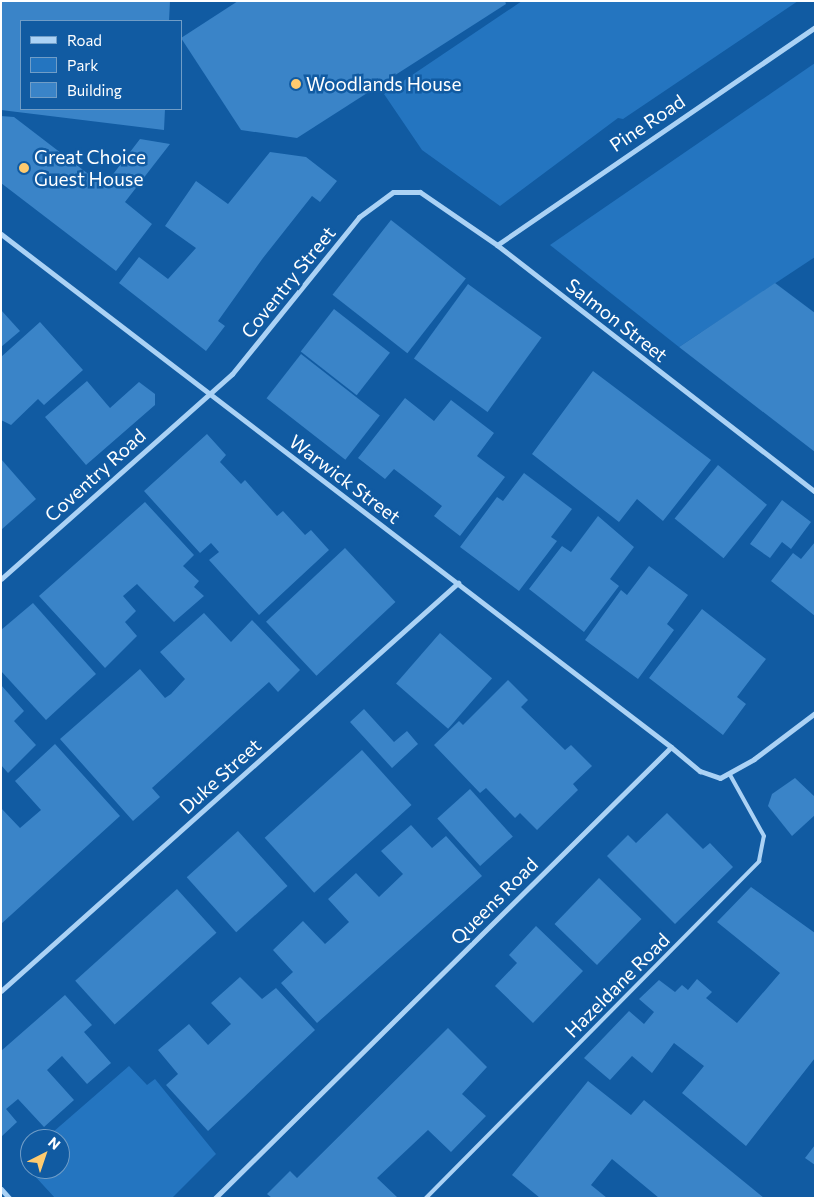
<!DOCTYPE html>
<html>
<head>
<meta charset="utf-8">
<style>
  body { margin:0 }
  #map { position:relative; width:816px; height:1199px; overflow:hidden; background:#115ba2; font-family:Commissioner,sans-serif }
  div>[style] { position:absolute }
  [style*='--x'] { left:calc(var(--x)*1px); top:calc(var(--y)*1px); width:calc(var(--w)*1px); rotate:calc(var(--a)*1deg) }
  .green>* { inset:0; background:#2475c0 }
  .building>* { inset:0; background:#3a84c8; transform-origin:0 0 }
  .lane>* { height:4px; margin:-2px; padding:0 2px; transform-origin:2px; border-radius:2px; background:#abd2f5 }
  .street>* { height:5px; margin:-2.5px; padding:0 2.5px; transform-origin:2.5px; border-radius:2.5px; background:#abd2f5 }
  .dots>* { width:14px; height:14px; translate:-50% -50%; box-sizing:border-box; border:2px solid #115ba2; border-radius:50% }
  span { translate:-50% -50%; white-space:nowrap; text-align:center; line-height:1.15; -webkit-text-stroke:5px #115ba2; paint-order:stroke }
  .poi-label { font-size:19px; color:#fff }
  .left { translate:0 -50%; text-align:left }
  .street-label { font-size:19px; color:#fff }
  .frame { position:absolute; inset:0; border:2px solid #fff; pointer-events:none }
  .legend { position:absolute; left:20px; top:20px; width:162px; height:90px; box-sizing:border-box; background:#115ba2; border:1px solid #709dc7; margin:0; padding:6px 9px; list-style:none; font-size:15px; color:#fff }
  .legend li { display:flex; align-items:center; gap:10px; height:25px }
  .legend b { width:25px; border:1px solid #709dc7 }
  .north { position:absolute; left:20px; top:1129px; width:50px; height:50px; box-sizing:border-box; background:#115ba2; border:1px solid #709dc7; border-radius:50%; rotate:41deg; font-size:14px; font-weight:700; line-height:20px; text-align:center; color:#fff }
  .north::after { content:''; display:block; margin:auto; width:18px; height:22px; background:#ffcb6f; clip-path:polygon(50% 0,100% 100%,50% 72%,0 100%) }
</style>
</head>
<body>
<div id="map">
  <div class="green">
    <div style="clip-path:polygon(522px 1px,798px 1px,623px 119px,618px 118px,500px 206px,422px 150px,384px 94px)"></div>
    <div style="clip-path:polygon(815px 63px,815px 257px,679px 347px,550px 245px)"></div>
    <div style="clip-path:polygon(129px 1066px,147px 1085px,155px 1079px,216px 1154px,172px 1198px,55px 1198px,21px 1161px,30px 1152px,30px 1169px,60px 1169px,60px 1139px,45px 1139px)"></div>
  </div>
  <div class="building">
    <div style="clip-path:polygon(1px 1px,170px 1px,169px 21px,21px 21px,21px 109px,165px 109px,164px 130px,1px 110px)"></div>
    <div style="clip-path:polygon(238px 1px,505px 1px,506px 4px,297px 138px,241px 130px,181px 38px)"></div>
    <div style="clip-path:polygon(1px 116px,14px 117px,104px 186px,140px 139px,170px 144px,125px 202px,152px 224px,116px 271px,1px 183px)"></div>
    <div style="clip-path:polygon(270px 152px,306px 157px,337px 181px,320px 202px,312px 196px,263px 258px,218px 321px,225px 326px,206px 351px,119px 283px,139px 257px,168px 279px,196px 248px,165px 226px,196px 181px,228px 204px)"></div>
    <div style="left:391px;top:220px;width:95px;height:95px;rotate:38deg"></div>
    <div style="clip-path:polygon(775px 283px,815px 313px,815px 452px,679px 347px)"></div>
    <div style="left:468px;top:284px;width:91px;height:92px;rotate:36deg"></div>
    <div style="left:334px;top:309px;width:71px;height:54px;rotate:38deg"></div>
    <div style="clip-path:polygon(1px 310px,20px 331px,1px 347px)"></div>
    <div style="clip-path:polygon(40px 322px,83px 370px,44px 405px,38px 399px,11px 425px,1px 420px,1px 357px)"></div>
    <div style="left:301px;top:354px;width:100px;height:56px;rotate:38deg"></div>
    <div style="clip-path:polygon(593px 371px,711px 460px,663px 521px,637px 499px,619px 522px,532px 454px)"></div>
    <div style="clip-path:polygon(87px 381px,110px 408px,139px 382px,155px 394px,155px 405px,86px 465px,45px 417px)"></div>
    <div style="clip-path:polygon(405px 398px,434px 421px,451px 400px,494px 433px,477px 456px,505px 477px,460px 536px,434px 516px,442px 506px,394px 469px,385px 479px,358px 458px)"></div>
    <div style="clip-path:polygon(207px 434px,226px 455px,220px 462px,241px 484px,245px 480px,277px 516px,283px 511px,305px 535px,311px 530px,329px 550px,259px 615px,209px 560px,219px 552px,211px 543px,200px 553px,144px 491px)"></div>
    <div style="clip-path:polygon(1px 459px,36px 499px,1px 530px)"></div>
    <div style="left:718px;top:465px;width:63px;height:69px;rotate:39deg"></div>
    <div style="clip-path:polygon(524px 473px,572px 509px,551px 537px,557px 541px,519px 591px,460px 547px,497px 497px,503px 501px)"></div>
    <div style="clip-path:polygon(782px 500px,811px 522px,791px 549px,782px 542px,770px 558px,750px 544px)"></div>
    <div style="clip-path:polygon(145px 502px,194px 555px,183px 566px,199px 581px,194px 587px,204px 596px,174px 622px,137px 584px,123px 596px,136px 611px,125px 622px,137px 636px,105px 668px,39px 596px)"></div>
    <div style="clip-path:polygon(598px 516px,634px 547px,610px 579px,619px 586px,584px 632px,529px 589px,562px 546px,571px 552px)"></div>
    <div style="clip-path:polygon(815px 542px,815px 616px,771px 581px,793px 553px,801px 559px)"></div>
    <div style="left:345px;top:548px;width:74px;height:108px;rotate:47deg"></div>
    <div style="clip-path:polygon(649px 566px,688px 595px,667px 624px,674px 630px,638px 679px,585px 640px,621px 590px,627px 595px)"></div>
    <div style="clip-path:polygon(33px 603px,96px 674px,46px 720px,1px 671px,1px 630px)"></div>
    <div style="clip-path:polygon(702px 609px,766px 659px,737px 697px,746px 704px,723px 735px,649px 678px)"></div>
    <div style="clip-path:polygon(204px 613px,231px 642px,252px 620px,300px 670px,278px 692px,269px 682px,152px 788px,160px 797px,133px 821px,60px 739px,140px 669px,165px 698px,171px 694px,185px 679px,160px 652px)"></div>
    <div style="left:440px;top:633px;width:69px;height:67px;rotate:41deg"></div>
    <div style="clip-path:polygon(508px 680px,528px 700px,521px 707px,565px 750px,571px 745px,592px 766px,573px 784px,578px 790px,537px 830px,520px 813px,515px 818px,486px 788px,480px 793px,434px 745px,459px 721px,463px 725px)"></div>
    <div style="clip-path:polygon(1px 685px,24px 711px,14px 721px,36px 745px,8px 773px,1px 765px)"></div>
    <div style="clip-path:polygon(364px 709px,394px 742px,407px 731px,418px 744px,392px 768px,350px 722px)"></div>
    <div style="clip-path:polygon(55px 744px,120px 816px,1px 924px,1px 808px,20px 828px,41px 810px,15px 781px)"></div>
    <div style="left:362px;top:750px;width:74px;height:131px;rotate:48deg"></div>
    <div style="clip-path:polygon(795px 778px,815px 797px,815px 815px,792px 836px,768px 806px,772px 794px)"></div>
    <div style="left:470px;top:789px;width:64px;height:44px;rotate:48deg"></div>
    <div style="clip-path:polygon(667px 813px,703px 849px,710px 843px,733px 867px,675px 924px,607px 856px,628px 835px,636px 843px)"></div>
    <div style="clip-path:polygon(411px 825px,432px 848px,446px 836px,482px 876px,317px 1023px,281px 983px,293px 972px,273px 950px,303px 921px,325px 944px,334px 936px,349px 922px,328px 899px,356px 873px,379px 897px,403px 874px,381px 851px)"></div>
    <div style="left:238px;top:831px;width:74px;height:69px;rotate:48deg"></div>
    <div style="left:599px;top:878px;width:59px;height:64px;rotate:44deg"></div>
    <div style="clip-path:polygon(751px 887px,815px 933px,815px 1058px,746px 1146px,682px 1093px,704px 1066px,674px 1043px,652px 1073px,632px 1056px,610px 1080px,584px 1058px,629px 1011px,644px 1024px,654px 1012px,639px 999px,659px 980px,675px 992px,682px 985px,688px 990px,697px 979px,712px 992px,706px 998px,737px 1023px,780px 973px,717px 922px)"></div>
    <div style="left:177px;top:889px;width:59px;height:137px;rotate:48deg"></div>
    <div style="clip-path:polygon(536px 926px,583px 971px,533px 1023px,495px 986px,517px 963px,509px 955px)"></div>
    <div style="clip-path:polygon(240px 977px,262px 999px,276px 988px,315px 1030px,208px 1131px,166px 1085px,178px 1074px,158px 1050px,189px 1024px,208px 1045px,220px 1034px,231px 1024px,211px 1003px)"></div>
    <div style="clip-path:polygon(65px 995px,92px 1025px,84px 1032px,111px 1063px,87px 1084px,62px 1056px,47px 1070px,74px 1100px,44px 1127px,18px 1099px,6px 1109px,17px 1122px,1px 1137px,1px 1051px)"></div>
    <div style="clip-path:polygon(448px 1028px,487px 1067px,462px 1094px,486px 1116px,451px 1152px,428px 1130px,377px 1178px,398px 1198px,272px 1198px,267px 1194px,290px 1171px,297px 1178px)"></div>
    <div style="clip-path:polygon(588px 1081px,631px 1115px,644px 1100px,764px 1198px,659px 1198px,612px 1159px,591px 1185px,607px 1198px,540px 1198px,512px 1175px)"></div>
    <div style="clip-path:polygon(815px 1145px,815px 1165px,805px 1158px)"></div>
  </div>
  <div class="lane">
    <div style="--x:426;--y:1198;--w:474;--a:-45.3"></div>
    <div style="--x:759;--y:861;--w:25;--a:-79"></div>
    <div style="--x:764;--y:836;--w:70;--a:-119.1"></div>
  </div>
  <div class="street">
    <div style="--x:1;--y:234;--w:844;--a:37.44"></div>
    <div style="--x:497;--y:245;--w:386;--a:-34.4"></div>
    <div style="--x:1;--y:579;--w:309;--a:-41.6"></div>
    <div style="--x:232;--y:374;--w:202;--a:-51"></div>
    <div style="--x:359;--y:217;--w:42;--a:-36.3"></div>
    <div style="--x:393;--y:192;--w:27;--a:0"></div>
    <div style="--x:420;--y:192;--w:93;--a:34.5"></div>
    <div style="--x:497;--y:245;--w:403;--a:37.8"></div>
    <div style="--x:1;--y:991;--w:613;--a:-41.76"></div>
    <div style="--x:1;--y:1189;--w:12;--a:48"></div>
    <div style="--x:215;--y:1198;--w:641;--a:-44.68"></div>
    <div style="--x:671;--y:747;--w:38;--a:40"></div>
    <div style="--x:700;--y:771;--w:21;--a:19"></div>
    <div style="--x:720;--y:778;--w:39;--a:-29"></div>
    <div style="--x:754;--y:759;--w:76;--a:-37"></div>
  </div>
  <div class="dots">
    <div style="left:296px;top:84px;background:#ffcb6f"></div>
    <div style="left:24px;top:168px;background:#ffcb6f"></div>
  </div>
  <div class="poi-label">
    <span class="left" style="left:306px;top:84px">Woodlands House</span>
    <span class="left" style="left:34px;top:168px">Great Choice<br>Guest House</span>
  </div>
  <div class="street-label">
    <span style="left:647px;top:123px;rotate:-34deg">Pine Road</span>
    <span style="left:288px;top:282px;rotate:-51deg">Coventry Street</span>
    <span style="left:617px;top:320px;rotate:38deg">Salmon Street</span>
    <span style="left:95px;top:475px;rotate:-42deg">Coventry Road</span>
    <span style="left:345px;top:479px;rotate:37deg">Warwick Street</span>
    <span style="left:220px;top:776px;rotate:-42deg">Duke Street</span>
    <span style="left:494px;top:901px;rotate:-45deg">Queens Road</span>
    <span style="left:617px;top:985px;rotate:-45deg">Hazeldane Road</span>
  </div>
  <div class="frame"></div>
  <ul class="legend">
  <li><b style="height:6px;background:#abd2f5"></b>Road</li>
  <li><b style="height:14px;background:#2475c0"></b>Park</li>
  <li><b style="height:14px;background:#3a84c8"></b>Building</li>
  </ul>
  <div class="north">N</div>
</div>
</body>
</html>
